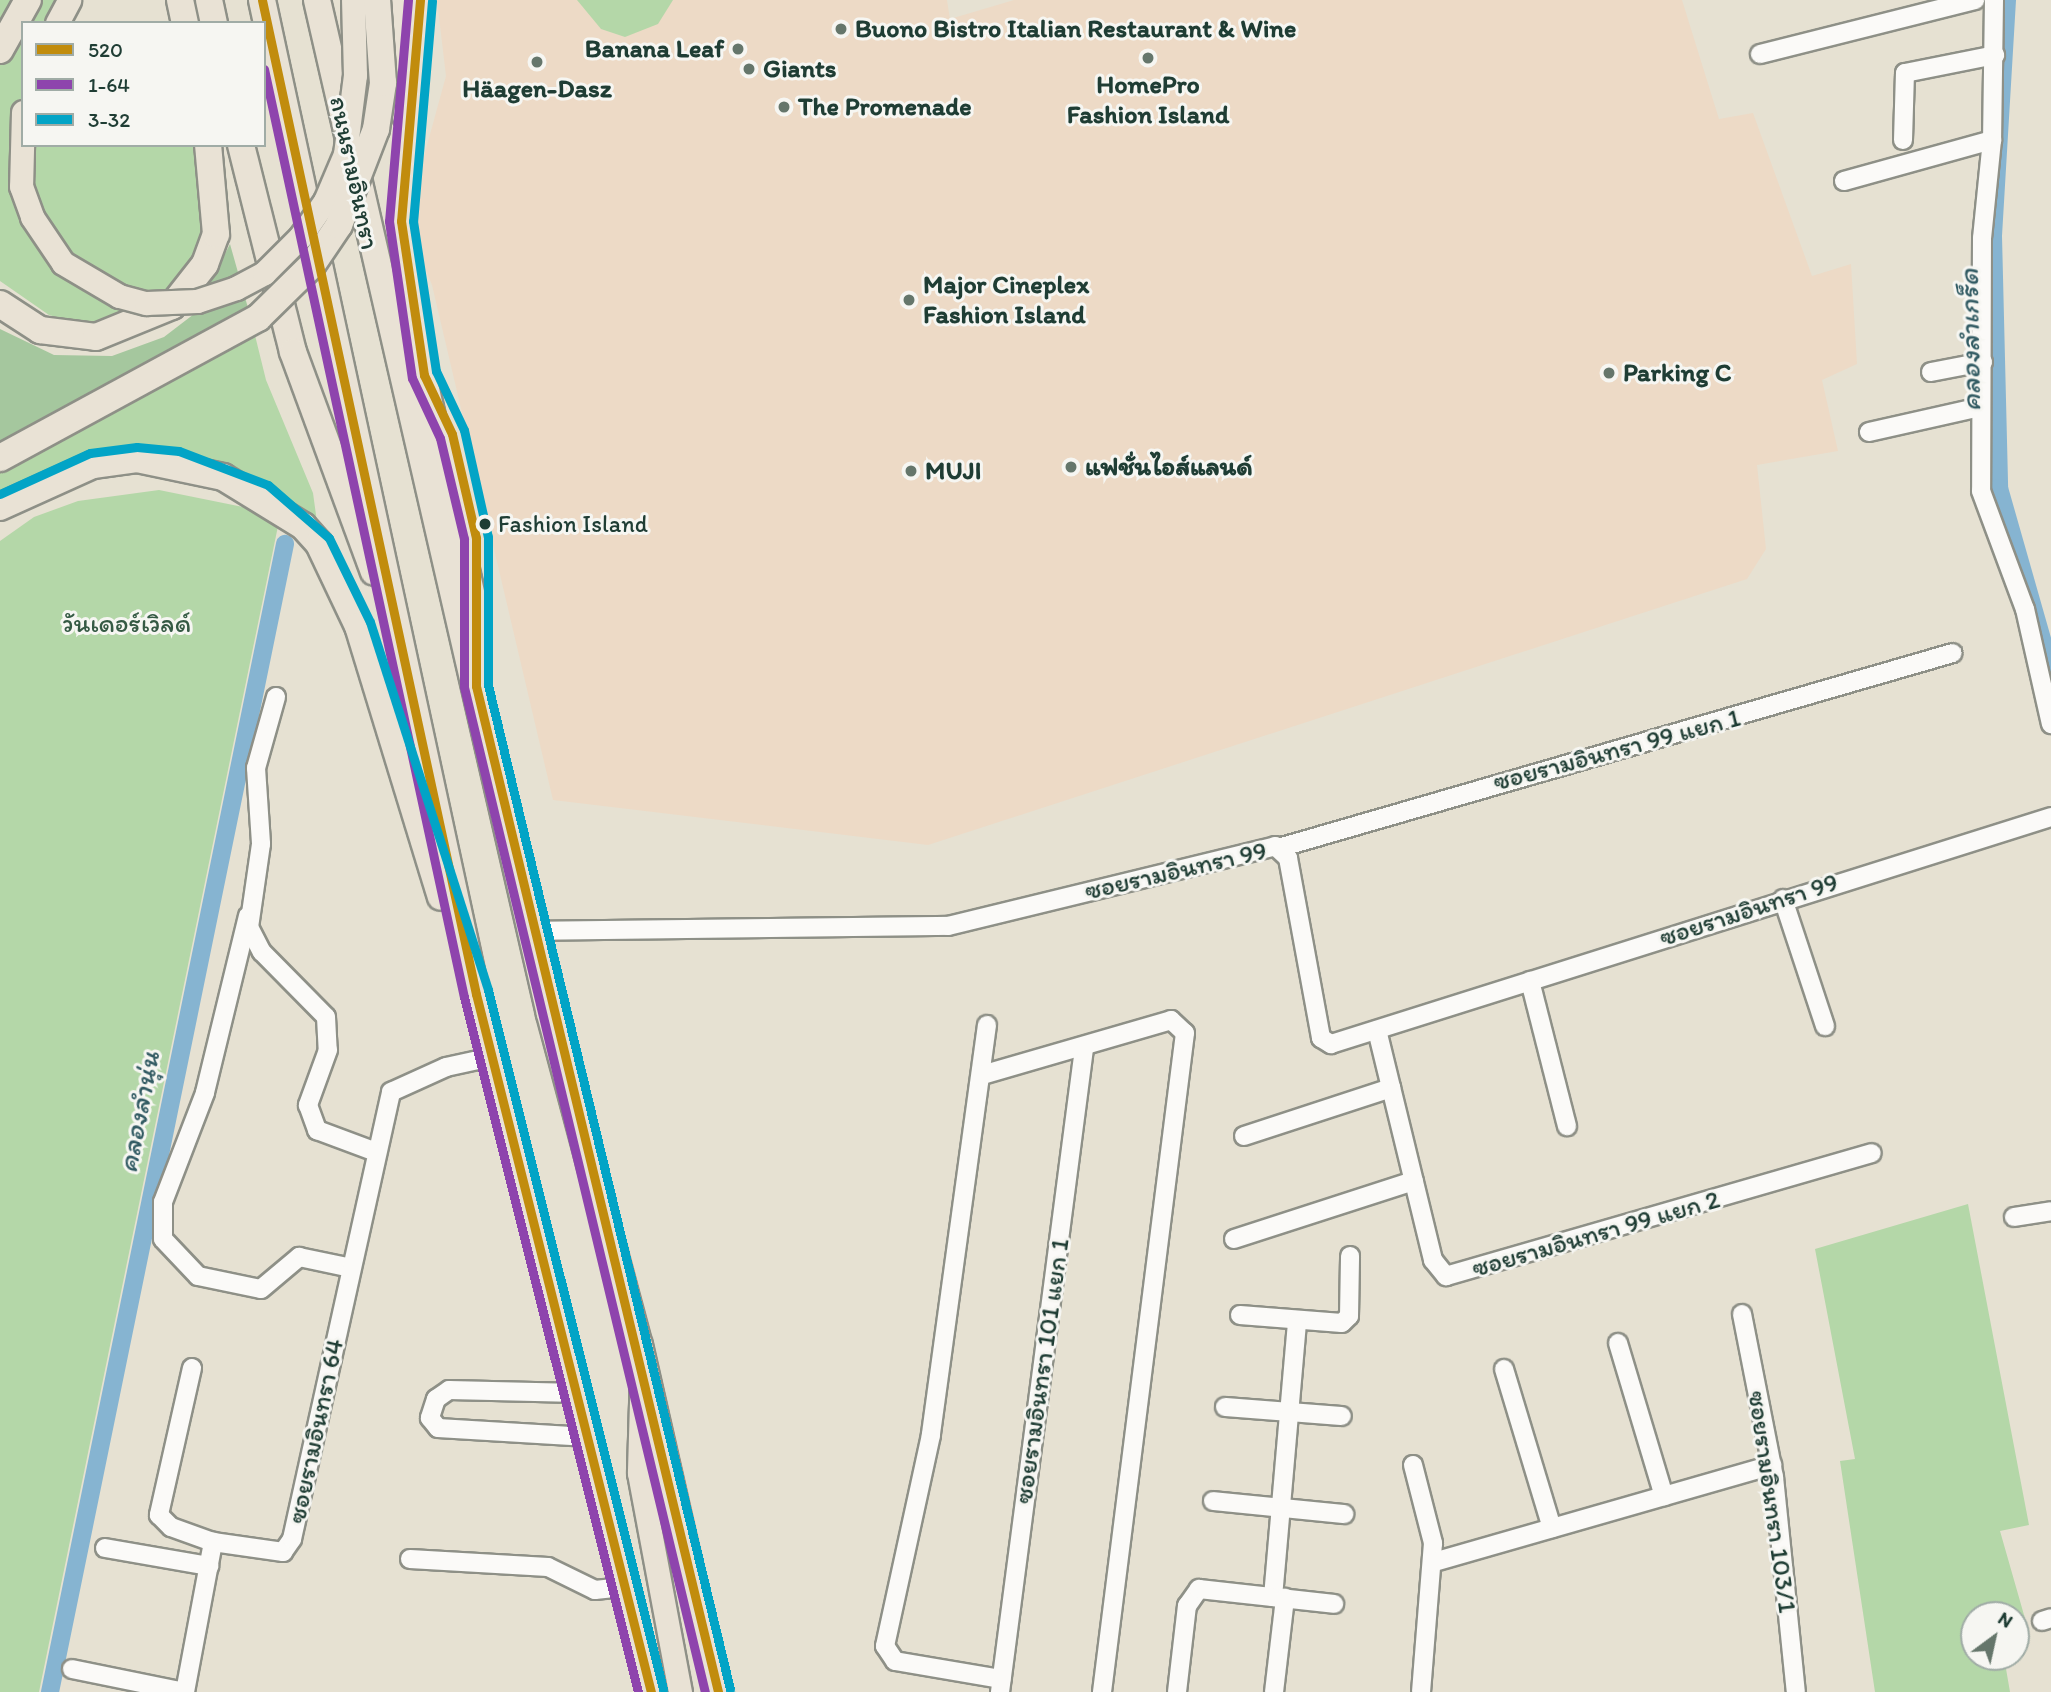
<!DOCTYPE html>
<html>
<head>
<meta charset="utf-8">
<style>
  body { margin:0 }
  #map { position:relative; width:2051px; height:1692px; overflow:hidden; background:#e6e1d2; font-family:Itim,"Playpen Sans Thai",sans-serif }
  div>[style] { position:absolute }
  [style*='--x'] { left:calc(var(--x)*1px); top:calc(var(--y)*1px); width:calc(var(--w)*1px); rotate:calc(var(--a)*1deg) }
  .built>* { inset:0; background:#eddac6 }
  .green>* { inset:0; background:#b4d7a8 }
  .forest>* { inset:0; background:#a5c79e }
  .canal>* { height:18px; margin:-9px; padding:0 9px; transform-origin:9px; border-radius:9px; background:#86b4d1 }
  .roads { filter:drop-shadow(2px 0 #8e9087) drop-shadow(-2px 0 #8e9087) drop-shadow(0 2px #8e9087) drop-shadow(0 -2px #8e9087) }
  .minor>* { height:18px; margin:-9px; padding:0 9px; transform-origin:9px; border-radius:9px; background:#fbfaf8 }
  .major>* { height:23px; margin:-11.5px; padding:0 11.5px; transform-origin:11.5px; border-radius:11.5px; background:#e9e2d5 }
  .highway>* { height:26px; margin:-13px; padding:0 13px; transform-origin:13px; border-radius:13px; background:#e9e2d5 }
  .bridges { filter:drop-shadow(2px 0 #8e9087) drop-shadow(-2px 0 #8e9087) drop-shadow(0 2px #8e9087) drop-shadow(0 -2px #8e9087) }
  .major-bridge>* { height:23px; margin:-11.5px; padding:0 11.5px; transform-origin:11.5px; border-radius:11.5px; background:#e9e2d5 }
  .highway-bridge>* { height:26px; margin:-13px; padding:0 13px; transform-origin:13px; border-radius:13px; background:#e9e2d5 }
  .bus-1>* { height:9px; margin:-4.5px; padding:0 4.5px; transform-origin:4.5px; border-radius:4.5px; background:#c18c0d }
  .bus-2>* { height:9px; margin:-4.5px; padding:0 4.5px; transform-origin:4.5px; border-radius:4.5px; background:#8e44ad }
  .bus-3>* { height:9px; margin:-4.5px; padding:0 4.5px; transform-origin:4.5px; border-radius:4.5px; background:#02a4c6 }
  .dots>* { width:19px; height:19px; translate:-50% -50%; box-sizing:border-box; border:4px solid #f6f6f2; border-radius:50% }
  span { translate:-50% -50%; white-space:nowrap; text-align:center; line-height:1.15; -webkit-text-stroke:6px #f6f6f2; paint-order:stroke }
  .bus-label { font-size:24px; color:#1f3d34 }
  .left { translate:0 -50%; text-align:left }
  .poi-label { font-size:26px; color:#1f3d34; font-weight:700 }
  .right { translate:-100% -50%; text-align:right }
  .street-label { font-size:26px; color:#1f3d34 }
  .park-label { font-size:26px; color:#355a44 }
  .water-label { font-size:28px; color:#325b63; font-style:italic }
  .legend { position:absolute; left:21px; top:21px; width:245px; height:126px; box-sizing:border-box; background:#f6f6f2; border:2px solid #a0aca6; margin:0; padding:9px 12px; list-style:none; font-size:21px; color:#1f3d34 }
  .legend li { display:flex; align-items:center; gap:14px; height:35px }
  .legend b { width:35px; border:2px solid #a0aca6 }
  .north { position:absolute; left:1960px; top:1601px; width:70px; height:70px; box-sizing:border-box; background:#f6f6f2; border:2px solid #a0aca6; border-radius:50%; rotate:33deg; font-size:19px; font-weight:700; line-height:28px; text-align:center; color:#1f3d34 }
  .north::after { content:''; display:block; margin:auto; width:24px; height:32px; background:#65766b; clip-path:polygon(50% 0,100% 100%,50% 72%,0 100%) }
</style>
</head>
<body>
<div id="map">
  <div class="built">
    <div style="clip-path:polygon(437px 0,947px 0,950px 19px,1014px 0,1682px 0,1719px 119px,1753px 113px,1812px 276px,1851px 264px,1857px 364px,1822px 380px,1838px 451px,1757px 465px,1766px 549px,1747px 579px,928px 845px,553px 800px,432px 285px,414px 241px,417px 182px,446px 76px)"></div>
  </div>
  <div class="green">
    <div style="clip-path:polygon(0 0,55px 0,43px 23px,23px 23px,23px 145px,194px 145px,205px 230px,187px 280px,141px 313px,90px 327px,49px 315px,0 281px)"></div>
    <div style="clip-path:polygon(577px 0,673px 0,658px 24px,625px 37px,601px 29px)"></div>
    <div style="clip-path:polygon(250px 315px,266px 380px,313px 493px,317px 522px,271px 486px,220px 463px,139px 450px,0 501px,0 453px)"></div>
    <div style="clip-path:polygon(159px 490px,243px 507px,278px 526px,39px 1692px,0 1692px,0 541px,34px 517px,78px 501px)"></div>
    <div style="clip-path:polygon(1968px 1204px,2029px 1525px,2000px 1531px,2028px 1629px,2016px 1634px,2016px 1615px,1974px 1615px,1974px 1657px,2004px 1657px,2010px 1692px,1875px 1692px,1840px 1461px,1855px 1459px,1815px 1249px)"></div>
  </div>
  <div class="forest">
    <div style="clip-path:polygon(230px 244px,250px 315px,0 453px,0 329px,54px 355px,112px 356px,164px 337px,194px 314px)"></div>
  </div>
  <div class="canal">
    <div style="--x:2007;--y:0;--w:236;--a:93.4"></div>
    <div style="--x:1993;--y:236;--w:252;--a:88.6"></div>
    <div style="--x:1999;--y:488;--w:190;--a:74.1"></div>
    <div style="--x:50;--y:1692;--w:1172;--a:-78.43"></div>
  </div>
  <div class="roads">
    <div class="minor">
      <div style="--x:1994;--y:0;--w:140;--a:90.8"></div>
      <div style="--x:1992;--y:140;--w:99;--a:95.8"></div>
      <div style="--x:1982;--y:238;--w:253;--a:90.2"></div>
      <div style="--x:1981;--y:491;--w:126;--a:69.6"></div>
      <div style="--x:2025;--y:609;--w:118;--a:77.3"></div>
      <div style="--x:1760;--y:54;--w:222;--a:-14.1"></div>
      <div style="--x:1903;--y:140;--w:67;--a:-88.3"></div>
      <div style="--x:1905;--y:73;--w:92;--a:-11.3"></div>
      <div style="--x:1844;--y:181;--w:154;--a:-15.5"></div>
      <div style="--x:1931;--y:372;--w:53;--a:-10.9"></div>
      <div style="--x:1869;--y:432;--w:114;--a:-12.7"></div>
      <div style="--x:276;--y:697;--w:74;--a:105.7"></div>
      <div style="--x:256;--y:768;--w:76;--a:86.2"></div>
      <div style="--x:261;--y:844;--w:84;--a:98.2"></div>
      <div style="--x:249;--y:927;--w:28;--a:63"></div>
      <div style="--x:262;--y:952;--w:91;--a:45.4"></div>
      <div style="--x:326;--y:1017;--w:33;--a:87"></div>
      <div style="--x:328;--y:1050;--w:59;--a:110"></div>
      <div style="--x:308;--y:1105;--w:27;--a:70"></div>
      <div style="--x:317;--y:1130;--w:63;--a:20.4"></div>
      <div style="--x:1282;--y:847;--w:698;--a:-16.13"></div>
      <div style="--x:1783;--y:899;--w:134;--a:71.7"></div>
      <div style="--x:248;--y:916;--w:182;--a:103.7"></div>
      <div style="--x:205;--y:1093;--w:117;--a:111.1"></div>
      <div style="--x:163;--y:1202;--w:37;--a:90"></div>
      <div style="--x:163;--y:1239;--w:51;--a:46.6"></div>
      <div style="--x:198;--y:1276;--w:64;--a:11.7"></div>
      <div style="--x:261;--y:1289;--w:50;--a:-40.1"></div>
      <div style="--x:299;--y:1257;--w:53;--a:11.9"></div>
      <div style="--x:530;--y:931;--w:418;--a:-0.7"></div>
      <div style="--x:948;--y:926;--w:337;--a:-13.7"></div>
      <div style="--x:1275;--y:846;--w:18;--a:43"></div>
      <div style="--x:1288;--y:858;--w:183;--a:79.6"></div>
      <div style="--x:1321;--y:1038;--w:12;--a:31"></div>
      <div style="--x:1331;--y:1044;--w:755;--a:-17.5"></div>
      <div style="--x:1530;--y:981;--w:150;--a:75.7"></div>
      <div style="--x:987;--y:1025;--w:414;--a:97.8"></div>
      <div style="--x:931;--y:1435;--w:216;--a:102.3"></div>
      <div style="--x:885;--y:1646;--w:18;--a:56"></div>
      <div style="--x:895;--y:1661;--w:108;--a:9.6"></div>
      <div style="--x:1377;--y:1030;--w:237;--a:76.3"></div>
      <div style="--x:1433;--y:1260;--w:21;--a:51"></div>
      <div style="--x:1446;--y:1276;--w:443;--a:-16.1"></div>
      <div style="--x:982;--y:1075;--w:197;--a:-16.2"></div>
      <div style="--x:1171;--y:1020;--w:19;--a:43"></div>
      <div style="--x:1185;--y:1033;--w:664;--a:97.18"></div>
      <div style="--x:1244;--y:1136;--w:155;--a:-18.1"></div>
      <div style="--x:2014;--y:1217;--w:37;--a:-9"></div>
      <div style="--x:1234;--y:1239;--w:189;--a:-17.9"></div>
      <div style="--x:1742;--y:1314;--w:166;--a:78.9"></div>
      <div style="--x:1774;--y:1477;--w:216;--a:84.2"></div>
      <div style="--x:1240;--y:1315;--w:102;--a:4.5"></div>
      <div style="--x:1342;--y:1323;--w:10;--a:-45"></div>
      <div style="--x:1349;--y:1316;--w:60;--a:-89"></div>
      <div style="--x:1618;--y:1343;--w:160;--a:73.3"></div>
      <div style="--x:192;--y:1368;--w:151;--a:102.7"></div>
      <div style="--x:159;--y:1515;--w:17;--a:45"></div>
      <div style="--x:171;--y:1527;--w:45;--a:19.7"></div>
      <div style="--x:213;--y:1542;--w:71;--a:8.1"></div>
      <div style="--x:283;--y:1552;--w:16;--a:-55"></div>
      <div style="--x:292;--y:1539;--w:458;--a:-77.5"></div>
      <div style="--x:391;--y:1092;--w:60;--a:-24.4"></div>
      <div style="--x:446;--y:1067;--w:47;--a:-12.3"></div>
      <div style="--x:1504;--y:1369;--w:166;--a:73.2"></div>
      <div style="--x:578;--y:1393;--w:129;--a:-178.7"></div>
      <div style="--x:449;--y:1390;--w:16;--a:145"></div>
      <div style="--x:436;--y:1399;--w:20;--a:108"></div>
      <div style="--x:430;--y:1418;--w:13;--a:51"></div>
      <div style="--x:438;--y:1428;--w:150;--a:3.4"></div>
      <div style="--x:1225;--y:1407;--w:117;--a:4.4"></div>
      <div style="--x:1413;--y:1465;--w:81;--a:75.6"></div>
      <div style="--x:1433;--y:1543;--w:149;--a:94.6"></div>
      <div style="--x:1213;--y:1501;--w:132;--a:5.7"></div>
      <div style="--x:105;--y:1548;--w:106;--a:9.8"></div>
      <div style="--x:410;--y:1559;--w:138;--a:3.3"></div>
      <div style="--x:548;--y:1567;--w:52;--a:26.1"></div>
      <div style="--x:595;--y:1590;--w:31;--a:-6"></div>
      <div style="--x:1434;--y:1562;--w:352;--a:-16"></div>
      <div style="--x:1273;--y:1597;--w:278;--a:-85"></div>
      <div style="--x:2042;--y:1621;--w:9;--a:-18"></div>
      <div style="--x:72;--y:1669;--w:115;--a:11.5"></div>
      <div style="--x:185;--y:1692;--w:153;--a:-79.4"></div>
      <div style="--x:1000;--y:1692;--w:648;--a:-82.56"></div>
      <div style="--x:1177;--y:1692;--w:87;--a:-83.4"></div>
      <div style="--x:1187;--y:1606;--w:21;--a:-55"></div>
      <div style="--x:1199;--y:1589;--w:136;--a:6.3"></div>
      <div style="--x:1274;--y:1692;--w:95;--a:-83.3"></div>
    </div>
    <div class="major">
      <div style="--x:420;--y:0;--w:222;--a:94.9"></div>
      <div style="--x:401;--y:221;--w:156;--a:81.5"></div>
      <div style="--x:424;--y:375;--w:231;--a:77.5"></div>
      <div style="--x:474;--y:601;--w:66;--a:87.4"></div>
      <div style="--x:57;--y:23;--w:26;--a:-62"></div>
      <div style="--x:642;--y:1369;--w:104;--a:91.7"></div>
      <div style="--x:639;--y:1473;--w:223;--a:79.4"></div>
    </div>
    <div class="highway">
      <div style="--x:180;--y:0;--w:24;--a:78"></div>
      <div style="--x:209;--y:0;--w:24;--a:78"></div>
      <div style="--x:262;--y:0;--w:1017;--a:77.85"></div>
      <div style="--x:476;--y:994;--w:720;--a:75.93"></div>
      <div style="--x:317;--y:0;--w:1040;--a:77.06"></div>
      <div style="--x:550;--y:1014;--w:343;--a:75"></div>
      <div style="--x:639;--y:1345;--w:356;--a:77.2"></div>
      <div style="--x:393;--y:0;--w:117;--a:83.6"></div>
      <div style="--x:0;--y:50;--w:57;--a:-60.8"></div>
      <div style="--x:241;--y:145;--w:213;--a:75.9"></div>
      <div style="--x:293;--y:352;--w:234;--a:69.8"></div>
      <div style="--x:0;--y:304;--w:48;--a:33"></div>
      <div style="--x:40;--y:330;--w:56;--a:7.1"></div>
      <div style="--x:96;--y:337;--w:82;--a:-22.2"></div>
      <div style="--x:172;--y:306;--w:53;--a:-51.8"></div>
      <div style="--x:205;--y:264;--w:32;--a:-70"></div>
      <div style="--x:216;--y:234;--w:89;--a:-95.1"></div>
      <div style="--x:0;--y:507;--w:102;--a:-24.3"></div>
      <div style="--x:93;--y:465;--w:44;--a:-7.8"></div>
      <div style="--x:137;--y:459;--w:88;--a:11.8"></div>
      <div style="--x:223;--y:477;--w:94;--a:31.5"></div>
      <div style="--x:303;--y:526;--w:24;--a:48"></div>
      <div style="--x:319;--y:544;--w:91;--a:64.6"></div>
      <div style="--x:358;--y:626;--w:283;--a:73"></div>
    </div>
  </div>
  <div class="bridges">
    <div class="major-bridge">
      <div style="--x:23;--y:112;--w:74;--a:91.5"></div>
      <div style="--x:21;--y:186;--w:33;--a:70"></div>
      <div style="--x:32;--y:217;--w:55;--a:56"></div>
      <div style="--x:63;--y:263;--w:65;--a:30.5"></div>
      <div style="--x:119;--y:296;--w:28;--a:15"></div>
      <div style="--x:146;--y:303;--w:51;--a:-2.2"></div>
      <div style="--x:197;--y:301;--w:41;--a:-18.4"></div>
      <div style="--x:236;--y:288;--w:32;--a:-28"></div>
      <div style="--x:264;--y:273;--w:51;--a:-45"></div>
      <div style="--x:300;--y:237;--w:44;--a:-55.2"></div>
      <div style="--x:325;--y:201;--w:51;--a:-66.9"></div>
      <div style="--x:345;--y:154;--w:80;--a:-82.8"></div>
      <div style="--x:355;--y:75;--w:75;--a:-91.5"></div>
    </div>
    <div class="highway-bridge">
      <div style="--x:0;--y:458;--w:294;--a:-28.5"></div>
      <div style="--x:258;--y:318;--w:76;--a:-44.5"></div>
      <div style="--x:312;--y:265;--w:48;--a:-56"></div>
      <div style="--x:339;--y:225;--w:103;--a:-68.9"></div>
      <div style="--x:376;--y:129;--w:47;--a:-81.3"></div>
      <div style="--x:383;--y:83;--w:83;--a:-94.1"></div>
    </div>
  </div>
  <div class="bus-1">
    <div style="--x:262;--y:0;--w:1017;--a:77.85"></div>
    <div style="--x:476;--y:994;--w:720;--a:75.93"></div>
    <div style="--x:420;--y:0;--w:222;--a:94.9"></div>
    <div style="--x:401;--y:221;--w:156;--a:81.5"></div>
    <div style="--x:424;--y:375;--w:65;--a:64.6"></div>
    <div style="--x:452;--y:434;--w:107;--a:77"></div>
    <div style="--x:476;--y:538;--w:148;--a:90"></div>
    <div style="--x:476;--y:686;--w:1035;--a:76.47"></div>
  </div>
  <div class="bus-2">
    <div style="--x:408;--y:0;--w:222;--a:94.9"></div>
    <div style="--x:389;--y:221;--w:159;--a:81.7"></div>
    <div style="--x:412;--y:378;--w:66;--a:65"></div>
    <div style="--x:440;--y:438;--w:104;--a:76.6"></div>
    <div style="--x:464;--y:539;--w:148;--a:90"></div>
    <div style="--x:464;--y:687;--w:1033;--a:76.52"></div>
    <div style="--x:264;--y:69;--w:949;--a:77.84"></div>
    <div style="--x:464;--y:997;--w:716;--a:75.94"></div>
  </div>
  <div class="bus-3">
    <div style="--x:432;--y:1;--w:221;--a:94.9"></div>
    <div style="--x:413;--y:221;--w:152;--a:81.3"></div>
    <div style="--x:436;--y:371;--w:65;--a:64.6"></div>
    <div style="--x:464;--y:430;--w:110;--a:77.4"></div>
    <div style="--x:488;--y:537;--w:148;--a:90"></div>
    <div style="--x:488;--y:685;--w:1033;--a:76.45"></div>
    <div style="--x:0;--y:494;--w:99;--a:-24.5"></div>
    <div style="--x:90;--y:453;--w:47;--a:-7.3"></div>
    <div style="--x:137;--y:447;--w:42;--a:5.4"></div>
    <div style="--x:179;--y:451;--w:95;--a:20.9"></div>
    <div style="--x:268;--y:485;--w:81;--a:41"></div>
    <div style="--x:329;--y:538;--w:93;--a:64"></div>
    <div style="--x:370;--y:622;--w:386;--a:72.2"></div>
    <div style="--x:488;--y:990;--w:721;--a:75.94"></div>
  </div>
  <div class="dots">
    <div style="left:841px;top:29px;background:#65766b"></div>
    <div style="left:738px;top:49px;background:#65766b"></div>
    <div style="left:1148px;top:58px;background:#65766b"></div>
    <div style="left:537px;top:62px;background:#65766b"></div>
    <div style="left:749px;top:69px;background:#65766b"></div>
    <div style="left:784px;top:107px;background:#65766b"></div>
    <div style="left:909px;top:300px;background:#65766b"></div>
    <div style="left:1609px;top:373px;background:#65766b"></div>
    <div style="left:1071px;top:467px;background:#65766b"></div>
    <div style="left:911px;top:471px;background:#65766b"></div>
    <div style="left:485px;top:524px;background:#1f3d34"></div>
  </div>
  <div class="bus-label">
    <span class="left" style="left:498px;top:524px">Fashion Island</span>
  </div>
  <div class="poi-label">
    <span class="left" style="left:855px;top:29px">Buono Bistro Italian Restaurant &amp; Wine</span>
    <span class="right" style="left:724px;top:49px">Banana Leaf</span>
    <span class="left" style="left:763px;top:69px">Giants</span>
    <span style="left:1148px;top:100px">HomePro<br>Fashion Island</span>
    <span style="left:537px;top:89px">Häagen-Dasz</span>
    <span class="left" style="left:798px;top:107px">The Promenade</span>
    <span class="left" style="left:923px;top:300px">Major Cineplex<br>Fashion Island</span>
    <span class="left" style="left:1623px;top:373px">Parking C</span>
    <span class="left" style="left:1085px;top:467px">แฟชั่นไอส์แลนด์</span>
    <span class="left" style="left:925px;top:471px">MUJI</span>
  </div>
  <div class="street-label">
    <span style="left:354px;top:173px;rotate:78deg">ถนนรามอินทรา</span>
    <span style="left:1617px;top:750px;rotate:-15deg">ซอยรามอินทรา 99 แยก 1</span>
    <span style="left:1176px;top:871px;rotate:-13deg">ซอยรามอินทรา 99</span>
    <span style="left:1749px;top:910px;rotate:-18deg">ซอยรามอินทรา 99</span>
    <span style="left:1596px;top:1234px;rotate:-16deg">ซอยรามอินทรา 99 แยก 2</span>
    <span style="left:1042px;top:1371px;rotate:-82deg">ซอยรามอินทรา 101 แยก 1</span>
    <span style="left:316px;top:1431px;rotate:-78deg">ซอยรามอินทรา 64</span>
    <span style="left:1772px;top:1502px;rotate:82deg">ซอยรามอินทรา 103/1</span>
  </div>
  <div class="park-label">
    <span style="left:127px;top:624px">วันเดอร์เวิลด์</span>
  </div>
  <div class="water-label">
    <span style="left:1969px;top:340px;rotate:-91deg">คลองลำเกร็ด</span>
    <span style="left:138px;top:1112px;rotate:-79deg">คลองลำนุ่น</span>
  </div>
  <ul class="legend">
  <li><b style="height:9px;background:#c18c0d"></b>520</li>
  <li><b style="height:9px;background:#8e44ad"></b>1-64</li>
  <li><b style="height:9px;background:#02a4c6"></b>3-32</li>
  </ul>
  <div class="north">N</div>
</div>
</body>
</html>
